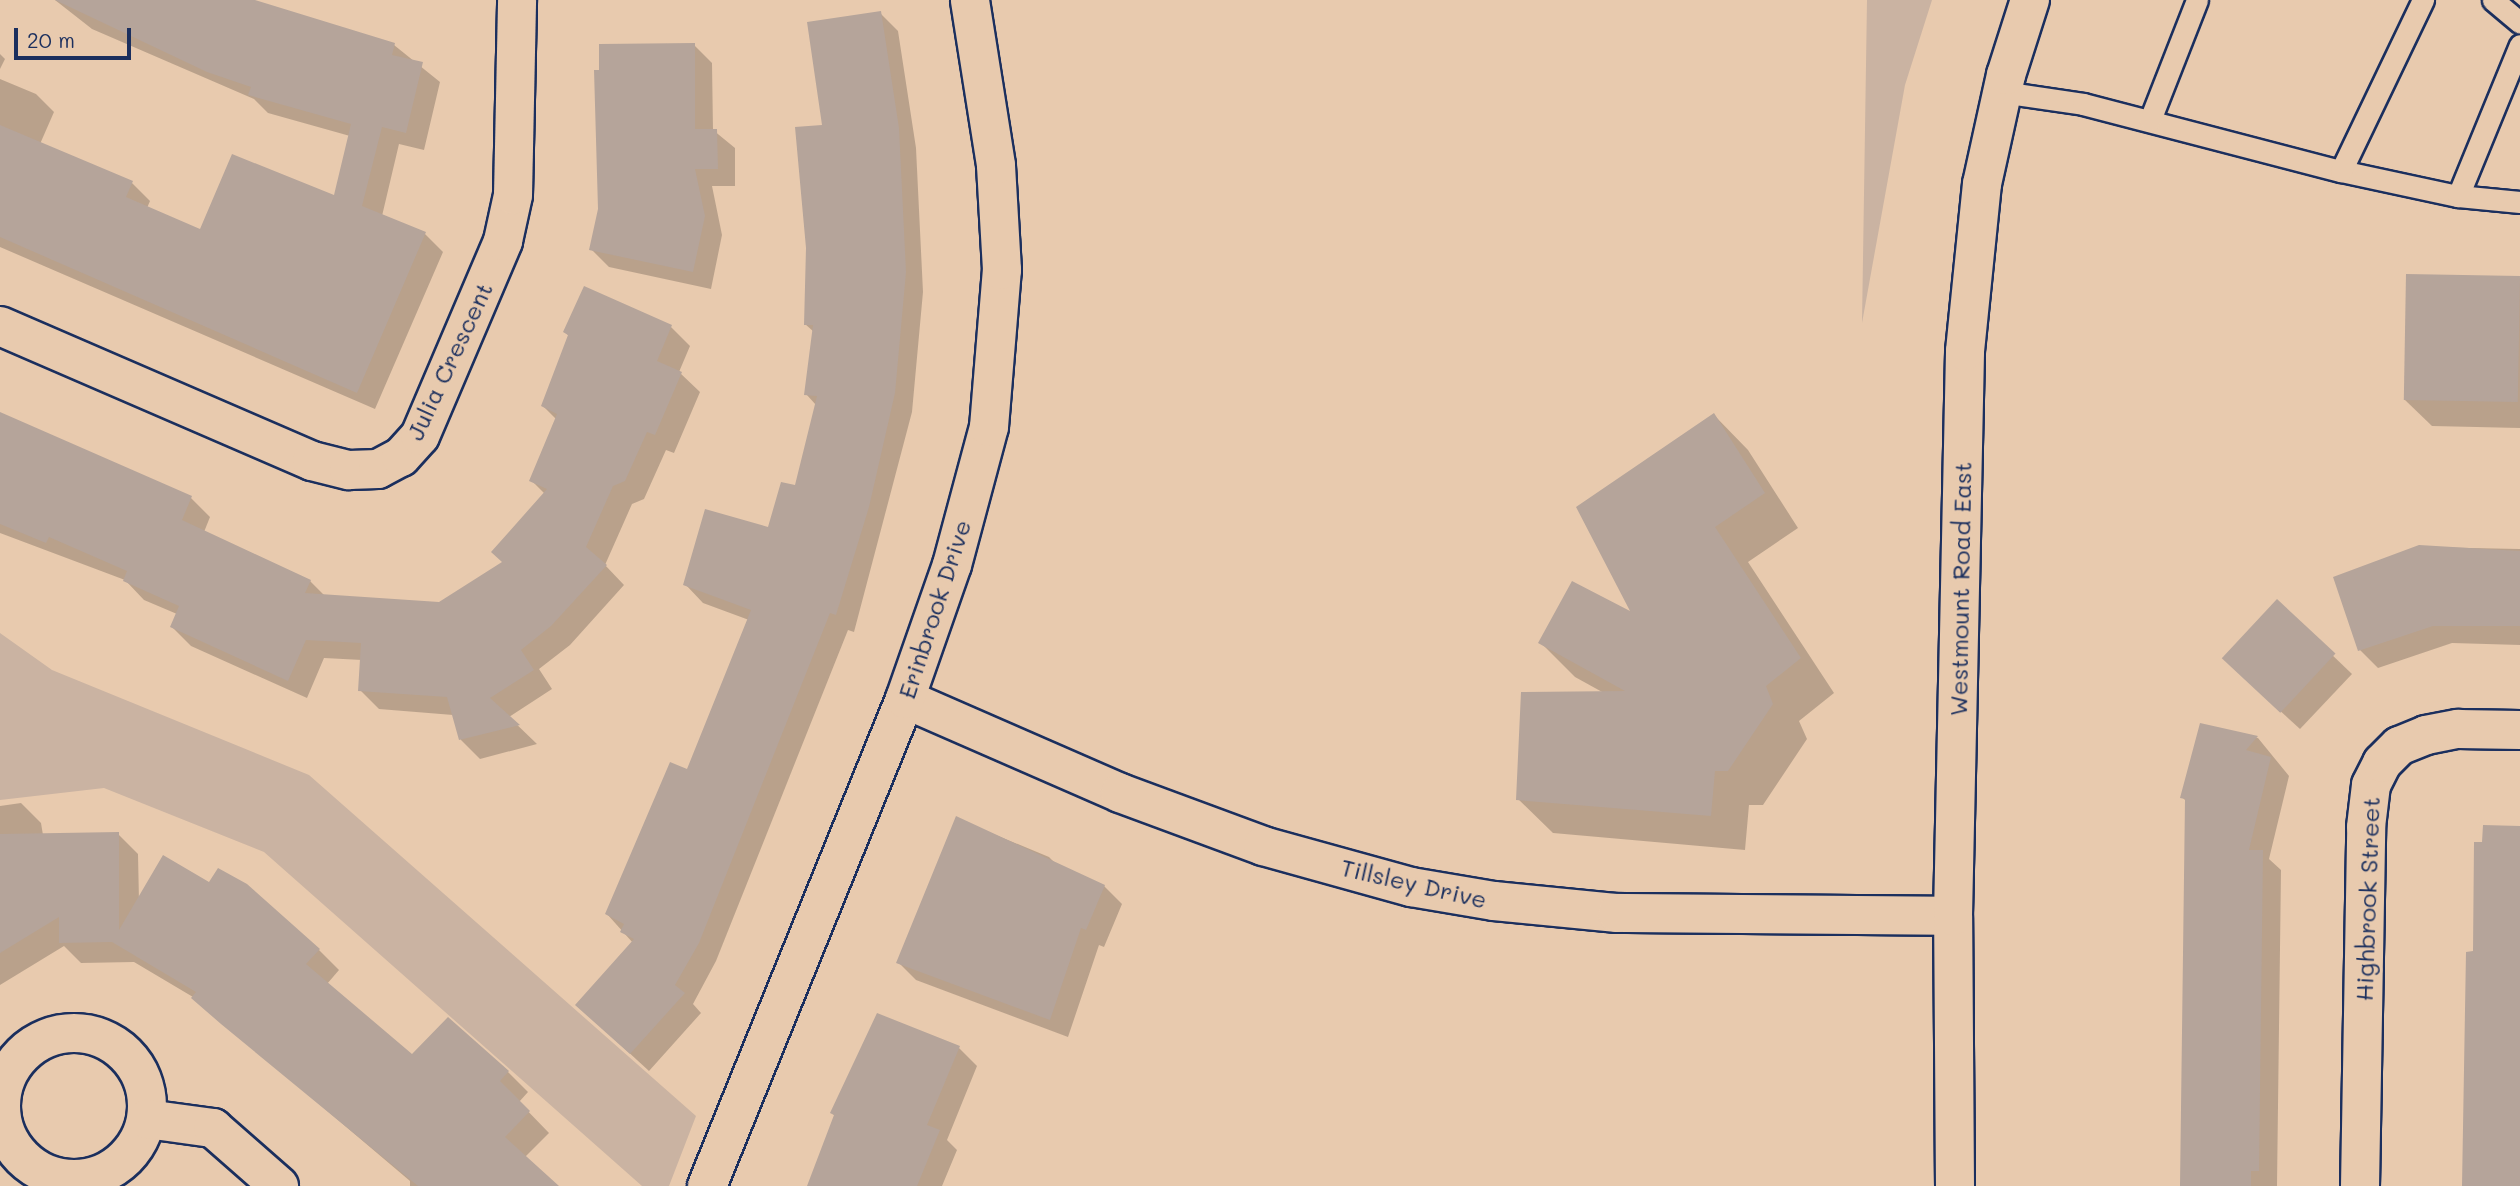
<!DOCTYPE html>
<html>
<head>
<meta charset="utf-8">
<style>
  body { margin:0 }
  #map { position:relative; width:2520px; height:1186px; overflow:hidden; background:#e8caae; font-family:Mali,sans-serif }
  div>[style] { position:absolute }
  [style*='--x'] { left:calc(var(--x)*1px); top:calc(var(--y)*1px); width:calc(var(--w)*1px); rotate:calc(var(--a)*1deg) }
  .green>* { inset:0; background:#cab3a2 }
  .shadow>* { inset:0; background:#0003 }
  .building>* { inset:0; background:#b5a49a; transform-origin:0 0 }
  .roads { filter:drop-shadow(2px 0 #1b2f5e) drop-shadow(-2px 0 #1b2f5e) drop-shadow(0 2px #1b2f5e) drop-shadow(0 -2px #1b2f5e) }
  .lane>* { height:21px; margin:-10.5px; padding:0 10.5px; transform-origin:10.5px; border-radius:10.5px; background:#e8caae }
  .street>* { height:38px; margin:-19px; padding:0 19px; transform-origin:19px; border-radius:19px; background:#e8caae }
  .street>.ring { margin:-19px; padding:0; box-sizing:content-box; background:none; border:38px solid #e8caae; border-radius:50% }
  .secondary>* { height:38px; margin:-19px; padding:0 19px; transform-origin:19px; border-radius:19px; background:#e8caae }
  span { translate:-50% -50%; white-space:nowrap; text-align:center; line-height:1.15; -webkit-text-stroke:5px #e8caae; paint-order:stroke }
  .street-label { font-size:24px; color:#1b2f5e }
  .scale { position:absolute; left:14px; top:28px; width:117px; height:32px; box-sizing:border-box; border:4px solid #1b2f5e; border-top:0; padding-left:9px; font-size:21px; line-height:24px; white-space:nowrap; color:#1b2f5e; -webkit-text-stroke:5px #e8caae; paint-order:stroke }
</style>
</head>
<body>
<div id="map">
  <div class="green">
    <div style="clip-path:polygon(1867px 0,1932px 0,1905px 85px,1862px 323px)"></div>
    <div style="clip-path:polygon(0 633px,52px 670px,309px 775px,696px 1116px,669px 1186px,642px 1186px,264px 852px,104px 788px,0 800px)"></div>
  </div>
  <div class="shadow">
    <div style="clip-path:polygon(55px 0,251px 0,394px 45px,440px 82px,424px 150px,399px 144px,382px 216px,425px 234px,443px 252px,375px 409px,0 247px,0 79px,36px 94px,54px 112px,40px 144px,132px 183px,150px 201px,147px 208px,201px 231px,335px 198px,350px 136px,268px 113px,254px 99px,92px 29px)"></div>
    <div style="clip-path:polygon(880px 13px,898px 31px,916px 148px,923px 292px,912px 412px,854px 632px,848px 630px,716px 961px,693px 1004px,701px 1013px,649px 1071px,577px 1005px,633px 943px,607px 914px,688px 771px,749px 620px,703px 603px,685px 584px,770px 530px,796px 488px,816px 405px,806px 394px,814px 332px,805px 324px,824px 127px)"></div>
    <div style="clip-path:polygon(694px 45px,712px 63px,713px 130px,735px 148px,735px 186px,712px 186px,722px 235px,711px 289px,609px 267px,591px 249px)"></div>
    <div style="clip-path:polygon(0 54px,5px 59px,0 69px)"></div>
    <div style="clip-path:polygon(2520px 277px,2520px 428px,2432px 426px,2405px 400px)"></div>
    <div style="clip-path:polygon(584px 288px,671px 327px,690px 346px,679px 372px,700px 392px,674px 453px,666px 450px,644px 499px,632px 504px,605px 565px,624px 585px,570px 645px,539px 669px,552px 689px,509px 717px,537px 744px,480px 759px,461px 740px,453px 715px,379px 709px,360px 690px,362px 660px,324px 658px,307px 698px,191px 646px,172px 627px,177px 614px,144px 600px,125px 580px,0 533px,0 414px,191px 498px,210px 517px,204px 532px,310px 581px,325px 596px,439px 604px,504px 563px,545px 494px,531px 480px,557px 420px,543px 406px,570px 337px,565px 332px)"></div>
    <div style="clip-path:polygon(1714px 415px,1748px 450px,1798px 528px,1748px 562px,1834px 693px,1799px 721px,1807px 739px,1763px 805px,1749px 805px,1745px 850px,1553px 833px,1518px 799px,1604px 693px,1575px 677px,1541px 643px,1634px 615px)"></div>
    <div style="clip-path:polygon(2420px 547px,2520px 549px,2520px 645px,2452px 643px,2378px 668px,2360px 650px)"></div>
    <div style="clip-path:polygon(2277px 602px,2352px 674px,2300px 729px,2242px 676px)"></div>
    <div style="clip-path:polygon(2201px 725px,2258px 738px,2289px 776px,2269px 859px,2281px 870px,2277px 1186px,2182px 1186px,2187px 802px,2182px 797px)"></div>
    <div style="clip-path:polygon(21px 803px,41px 823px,43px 835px,118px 834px,138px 854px,139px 901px,319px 950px,339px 970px,327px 984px,412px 1056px,508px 1072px,528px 1092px,519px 1102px,549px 1133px,525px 1157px,556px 1186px,410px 1186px,410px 1181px,193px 997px,134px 962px,81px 963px,64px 946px,0 985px,0 806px)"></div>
    <div style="clip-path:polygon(957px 819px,1049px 857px,1060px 868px,1104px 886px,1122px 904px,1104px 947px,1099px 945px,1068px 1037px,916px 980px,898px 962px)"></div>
    <div style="clip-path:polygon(959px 1048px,977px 1066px,947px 1140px,957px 1150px,942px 1186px,809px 1186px,836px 1117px,832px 1113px)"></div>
  </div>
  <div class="building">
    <div style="clip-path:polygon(55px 0,255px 0,395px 43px,392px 55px,423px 62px,406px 133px,382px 127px,362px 206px,426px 232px,357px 393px,0 237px,0 125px,133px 181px,126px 197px,200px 229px,232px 154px,334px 195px,351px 124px,248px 95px,251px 87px,207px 72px)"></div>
    <div style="clip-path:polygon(881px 11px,899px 128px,906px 272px,895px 393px,869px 507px,836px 615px,830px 613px,699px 943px,675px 985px,685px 993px,630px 1054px,575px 1005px,634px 939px,620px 932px,624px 924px,605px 914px,670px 762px,687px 769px,751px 610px,683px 585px,705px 509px,768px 527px,781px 482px,795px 485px,817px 396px,804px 395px,813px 325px,804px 325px,806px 248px,795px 127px,822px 125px,807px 22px)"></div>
    <div style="clip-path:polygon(695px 43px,695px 129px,717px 129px,718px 169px,695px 169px,705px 216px,693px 272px,589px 250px,598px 209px,594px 70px,599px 70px,599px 44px)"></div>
    <div style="left:2406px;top:274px;width:114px;height:126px;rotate:1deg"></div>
    <div style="clip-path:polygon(584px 286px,672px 325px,657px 361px,682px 372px,655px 435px,647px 432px,625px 481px,613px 486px,586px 547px,607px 565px,551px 626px,521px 650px,534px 670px,490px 698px,520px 725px,459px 740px,447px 697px,358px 691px,361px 643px,306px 640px,288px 681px,170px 627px,179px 606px,123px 581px,127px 571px,49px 537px,46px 543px,0 524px,0 412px,192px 496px,182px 520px,311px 580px,305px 593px,439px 602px,502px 562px,491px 552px,547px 489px,529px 481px,557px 414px,541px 406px,568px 335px,563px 332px)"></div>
    <div style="clip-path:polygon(1714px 413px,1765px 493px,1715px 527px,1801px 658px,1766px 686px,1773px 704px,1728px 771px,1715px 771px,1711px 816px,1516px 800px,1521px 692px,1625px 691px,1538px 643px,1572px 581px,1630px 611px,1576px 507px)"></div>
    <div style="clip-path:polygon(2419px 545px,2520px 551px,2520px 626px,2433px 626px,2358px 651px,2333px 577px)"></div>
    <div style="left:2277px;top:599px;width:80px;height:81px;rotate:43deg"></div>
    <div style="clip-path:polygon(2200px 723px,2258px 736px,2246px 750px,2271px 757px,2249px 850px,2263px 850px,2259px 1171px,2251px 1171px,2251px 1186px,2180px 1186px,2185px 799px,2180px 798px)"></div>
    <div style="clip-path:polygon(956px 816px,1105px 885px,1086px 930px,1081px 928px,1050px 1020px,896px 963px)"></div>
    <div style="clip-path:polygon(2483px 825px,2520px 826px,2520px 1186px,2462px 1186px,2466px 952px,2473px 951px,2474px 842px,2482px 842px)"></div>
    <div style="clip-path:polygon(119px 832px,119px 930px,163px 855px,209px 882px,218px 868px,247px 884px,320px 949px,306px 964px,412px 1054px,448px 1017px,509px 1071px,500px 1081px,530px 1111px,505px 1137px,559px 1186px,418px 1186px,221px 1024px,191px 998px,196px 992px,112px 942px,59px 943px,59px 917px,0 953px,0 834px)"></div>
    <div style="clip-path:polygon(877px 1013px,960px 1046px,927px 1125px,940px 1130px,917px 1186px,807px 1186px,834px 1115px,830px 1113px)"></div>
  </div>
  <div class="roads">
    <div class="lane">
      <div style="--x:2493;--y:0;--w:35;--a:40"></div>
      <div style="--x:2002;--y:92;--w:82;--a:8.4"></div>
      <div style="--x:2083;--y:104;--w:267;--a:14.6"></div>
      <div style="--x:2341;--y:171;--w:120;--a:12.1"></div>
      <div style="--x:2458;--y:196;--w:62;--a:5.5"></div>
      <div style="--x:2150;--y:120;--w:129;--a:-68.6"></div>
      <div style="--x:2341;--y:171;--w:190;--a:-64.4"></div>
      <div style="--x:2458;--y:196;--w:163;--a:-67.7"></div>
    </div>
    <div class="street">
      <div style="--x:0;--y:326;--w:340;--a:23.4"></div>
      <div style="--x:312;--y:461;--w:38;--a:14"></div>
      <div style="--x:349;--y:470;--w:29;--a:-2"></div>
      <div style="--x:378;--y:469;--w:26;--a:-28"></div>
      <div style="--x:401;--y:457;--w:28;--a:-48"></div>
      <div style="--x:420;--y:436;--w:212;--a:-66.9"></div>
      <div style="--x:503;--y:241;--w:47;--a:-77.7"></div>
      <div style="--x:513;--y:195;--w:195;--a:-88.8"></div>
      <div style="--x:905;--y:699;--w:235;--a:23.6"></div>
      <div style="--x:1120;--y:793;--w:153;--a:20.3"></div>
      <div style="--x:1263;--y:846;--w:154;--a:15.5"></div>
      <div style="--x:1411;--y:887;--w:84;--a:9.6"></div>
      <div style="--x:1494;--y:901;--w:124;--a:5.6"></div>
      <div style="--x:1617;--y:913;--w:336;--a:0.5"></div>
      <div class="ring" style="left:1px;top:1033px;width:108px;height:108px"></div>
      <div style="--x:147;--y:1119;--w:67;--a:7.8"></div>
      <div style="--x:213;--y:1128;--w:88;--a:41.3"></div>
      <div style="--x:707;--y:1186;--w:526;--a:-67.87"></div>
      <div style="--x:905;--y:699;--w:142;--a:-70.7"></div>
      <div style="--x:952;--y:565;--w:143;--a:-75"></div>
      <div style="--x:989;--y:427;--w:158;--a:-85.3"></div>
      <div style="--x:1002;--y:270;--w:105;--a:-93.3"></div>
      <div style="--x:996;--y:165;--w:167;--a:-99"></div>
      <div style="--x:2360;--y:1186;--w:359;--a:-89"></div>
      <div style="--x:2366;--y:827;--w:42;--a:-83.2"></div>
      <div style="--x:2371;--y:785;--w:25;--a:-63"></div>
      <div style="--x:2382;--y:763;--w:24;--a:-45"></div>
      <div style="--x:2399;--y:746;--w:29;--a:-22"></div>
      <div style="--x:2426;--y:735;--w:33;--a:-11"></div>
      <div style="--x:2458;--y:729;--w:62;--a:0.9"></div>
    </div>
    <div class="secondary">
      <div style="--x:1955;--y:1186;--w:270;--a:-90.4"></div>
      <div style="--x:1953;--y:916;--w:565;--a:-88.78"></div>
      <div style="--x:1965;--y:351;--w:168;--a:-84.2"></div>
      <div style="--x:1982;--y:184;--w:112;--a:-77.6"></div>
      <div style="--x:2006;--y:75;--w:79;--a:-72.3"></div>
    </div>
  </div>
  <div class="street-label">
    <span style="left:449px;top:361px;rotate:-65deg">Julia Crescent</span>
    <span style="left:1960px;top:589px;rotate:-89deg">Westmount Road East</span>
    <span style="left:934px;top:609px;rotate:-72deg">Erinbrook Drive</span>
    <span style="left:1414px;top:883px;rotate:13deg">Tillsley Drive</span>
    <span style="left:2367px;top:899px;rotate:-88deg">Highbrook Street</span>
  </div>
  <div class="scale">20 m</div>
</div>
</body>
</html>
